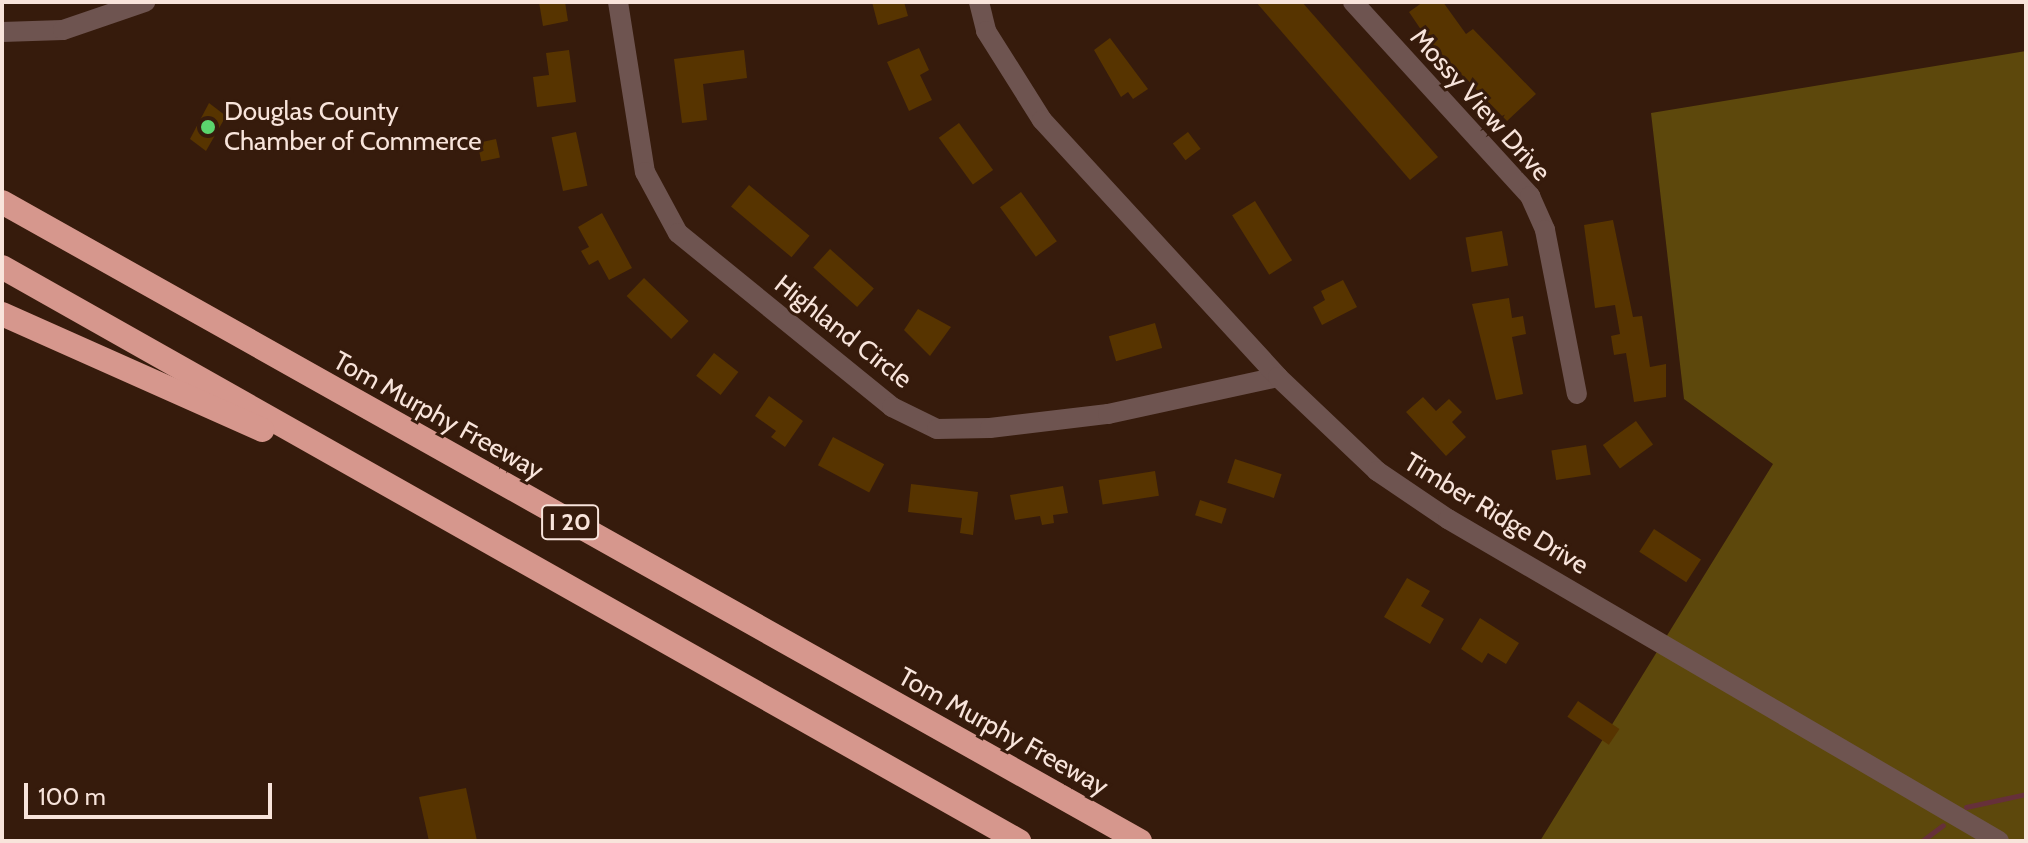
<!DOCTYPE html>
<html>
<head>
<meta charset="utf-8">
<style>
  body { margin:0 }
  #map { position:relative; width:2028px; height:843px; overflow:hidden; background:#361b0c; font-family:Cabin,sans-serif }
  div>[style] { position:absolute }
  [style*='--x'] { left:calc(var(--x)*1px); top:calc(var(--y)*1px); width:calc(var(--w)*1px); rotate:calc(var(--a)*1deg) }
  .forest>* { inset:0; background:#5d480c }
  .stream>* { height:5px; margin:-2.5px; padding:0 2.5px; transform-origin:2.5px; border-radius:2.5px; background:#66303a }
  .building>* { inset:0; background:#573400; transform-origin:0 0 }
  .minor>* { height:20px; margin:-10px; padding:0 10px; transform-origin:10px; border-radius:10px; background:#6e5450 }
  .motorway>* { height:24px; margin:-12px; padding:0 12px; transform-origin:12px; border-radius:12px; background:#d6978d }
  .dots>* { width:22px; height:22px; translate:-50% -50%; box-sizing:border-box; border:4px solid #361b0c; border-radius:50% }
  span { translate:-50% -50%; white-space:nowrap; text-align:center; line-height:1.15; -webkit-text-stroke:6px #361b0c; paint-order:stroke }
  .shield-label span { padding:2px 6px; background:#361b0c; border:2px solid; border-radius:6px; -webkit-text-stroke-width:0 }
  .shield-label { font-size:24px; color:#f8e4db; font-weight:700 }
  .street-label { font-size:26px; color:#f8e4db }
  .poi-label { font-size:26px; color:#f8e4db }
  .left { translate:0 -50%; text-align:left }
  .frame { position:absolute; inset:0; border:4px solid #f8e4db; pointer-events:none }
  .scale { position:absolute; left:24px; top:783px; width:248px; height:36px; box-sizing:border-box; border:4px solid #f8e4db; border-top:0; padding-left:10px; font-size:24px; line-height:28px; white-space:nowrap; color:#f8e4db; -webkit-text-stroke:6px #361b0c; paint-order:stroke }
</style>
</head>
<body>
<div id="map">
  <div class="forest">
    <div style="clip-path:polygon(2026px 51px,2026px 841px,1540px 841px,1773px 464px,1684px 399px,1651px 113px)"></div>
  </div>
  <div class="stream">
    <div style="--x:1966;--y:807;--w:61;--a:-12.2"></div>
    <div style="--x:1922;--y:841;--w:26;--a:-37"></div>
  </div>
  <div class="building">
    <div style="clip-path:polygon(539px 2px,565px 2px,568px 21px,543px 26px)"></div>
    <div style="clip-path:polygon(872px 2px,904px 2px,908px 16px,878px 25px)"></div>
    <div style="clip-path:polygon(1256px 2px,1302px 2px,1438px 157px,1410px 180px)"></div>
    <div style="clip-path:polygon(1423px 2px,1443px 2px,1466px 34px,1473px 29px,1536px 94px,1507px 121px,1428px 40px,1409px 12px)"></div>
    <div style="clip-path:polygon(1110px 38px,1148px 89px,1133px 99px,1128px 92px,1121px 97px,1094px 50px)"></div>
    <div style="clip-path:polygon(919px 48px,929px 70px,920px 75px,932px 100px,909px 111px,887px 62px)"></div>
    <div style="clip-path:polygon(569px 50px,576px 102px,537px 107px,533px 77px,549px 75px,546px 53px)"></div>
    <div style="clip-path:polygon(744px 50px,747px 78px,703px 84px,707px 120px,682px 123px,674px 59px)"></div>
    <div style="clip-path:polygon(209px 103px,226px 116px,206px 151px,190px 139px)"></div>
    <div style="left:959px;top:123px;width:58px;height:25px;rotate:54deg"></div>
    <div style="left:576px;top:132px;width:55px;height:25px;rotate:78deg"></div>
    <div style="left:1188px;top:132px;width:21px;height:19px;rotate:53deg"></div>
    <div style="left:496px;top:139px;width:19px;height:19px;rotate:78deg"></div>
    <div style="left:749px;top:185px;width:79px;height:28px;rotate:40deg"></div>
    <div style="left:1021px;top:192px;width:61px;height:26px;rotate:54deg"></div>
    <div style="left:1255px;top:201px;width:70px;height:27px;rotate:58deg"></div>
    <div style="clip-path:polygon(602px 213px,632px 268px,609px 280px,598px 260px,589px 265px,581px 251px,589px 247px,578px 227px)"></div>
    <div style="clip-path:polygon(1613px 220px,1633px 317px,1642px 316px,1650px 367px,1666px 364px,1666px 397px,1634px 402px,1626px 353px,1614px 355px,1611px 336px,1620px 334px,1615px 305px,1595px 308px,1584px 225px)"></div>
    <div style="left:1502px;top:231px;width:35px;height:37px;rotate:80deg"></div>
    <div style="left:830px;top:249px;width:59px;height:25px;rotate:42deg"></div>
    <div style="left:644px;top:278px;width:62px;height:25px;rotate:44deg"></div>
    <div style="clip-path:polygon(1343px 280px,1357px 307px,1322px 325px,1313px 307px,1325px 300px,1321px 291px)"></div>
    <div style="clip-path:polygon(1509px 298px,1512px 318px,1523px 316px,1526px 334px,1512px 337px,1523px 394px,1496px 400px,1472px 304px)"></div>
    <div style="clip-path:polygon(918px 309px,951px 327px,930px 356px,904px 330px)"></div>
    <div style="left:1155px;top:323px;width:26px;height:48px;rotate:74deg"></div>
    <div style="left:714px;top:353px;width:31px;height:29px;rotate:38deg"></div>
    <div style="clip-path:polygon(769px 396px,803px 421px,785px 447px,771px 437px,776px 431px,755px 416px)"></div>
    <div style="clip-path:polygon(1423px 397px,1436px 411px,1449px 399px,1462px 412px,1452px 422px,1466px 437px,1446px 456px,1406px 412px)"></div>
    <div style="left:1636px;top:421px;width:29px;height:41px;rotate:54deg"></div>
    <div style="left:833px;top:437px;width:58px;height:32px;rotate:28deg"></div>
    <div style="left:1586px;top:445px;width:30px;height:35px;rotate:81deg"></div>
    <div style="left:1235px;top:459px;width:49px;height:25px;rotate:18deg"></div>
    <div style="left:1155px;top:471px;width:25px;height:57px;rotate:81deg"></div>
    <div style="clip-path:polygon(911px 484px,978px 492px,973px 535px,960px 533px,962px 518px,908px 512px)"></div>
    <div style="clip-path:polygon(1063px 486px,1068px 513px,1053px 515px,1054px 523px,1042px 525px,1040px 516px,1015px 520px,1010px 495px)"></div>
    <div style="left:1200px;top:500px;width:28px;height:16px;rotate:18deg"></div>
    <div style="left:1654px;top:529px;width:56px;height:27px;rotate:33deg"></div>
    <div style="clip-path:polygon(1407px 578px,1430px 591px,1421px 606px,1444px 619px,1430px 644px,1384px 617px)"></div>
    <div style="clip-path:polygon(1480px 618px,1519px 643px,1506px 664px,1488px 653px,1482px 663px,1461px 649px)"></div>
    <div style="left:1578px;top:701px;width:50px;height:19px;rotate:34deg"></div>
    <div style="clip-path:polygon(466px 788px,477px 841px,429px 841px,419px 797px)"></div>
  </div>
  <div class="minor">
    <div style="--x:618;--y:2;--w:172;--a:81"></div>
    <div style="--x:645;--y:172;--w:69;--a:61.6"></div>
    <div style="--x:678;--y:233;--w:276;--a:39.1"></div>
    <div style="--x:892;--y:407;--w:50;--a:26.1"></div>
    <div style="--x:937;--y:429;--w:53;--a:-1.1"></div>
    <div style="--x:990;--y:428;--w:119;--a:-6.8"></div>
    <div style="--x:1108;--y:414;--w:174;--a:-12.3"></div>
    <div style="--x:979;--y:2;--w:30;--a:76"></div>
    <div style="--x:986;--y:31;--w:105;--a:57.8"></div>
    <div style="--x:1042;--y:120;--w:349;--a:47.4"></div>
    <div style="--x:1278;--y:377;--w:137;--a:43.5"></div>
    <div style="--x:1377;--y:471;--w:86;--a:34.1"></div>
    <div style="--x:1448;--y:519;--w:638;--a:30.3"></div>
    <div style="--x:1353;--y:2;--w:263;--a:47.6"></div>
    <div style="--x:1530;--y:196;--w:37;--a:66"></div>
    <div style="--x:1545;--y:230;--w:167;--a:79"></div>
    <div style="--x:2;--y:32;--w:61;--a:-1.9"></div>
    <div style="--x:63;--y:30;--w:87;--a:-18.9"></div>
  </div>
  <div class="motorway">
    <div style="--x:2;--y:202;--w:1305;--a:29.31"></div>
    <div style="--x:2;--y:267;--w:1168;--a:29.44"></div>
    <div style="--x:2;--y:314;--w:285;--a:24"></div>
  </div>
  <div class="dots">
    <div style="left:208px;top:127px;background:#5bd56e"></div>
  </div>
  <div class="shield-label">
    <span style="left:570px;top:522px">I 20</span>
  </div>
  <div class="street-label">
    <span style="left:1480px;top:105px;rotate:48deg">Mossy View Drive</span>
    <span style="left:843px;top:332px;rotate:38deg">Highland Circle</span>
    <span style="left:438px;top:416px;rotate:29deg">Tom Murphy Freeway</span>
    <span style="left:1496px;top:514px;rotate:31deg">Timber Ridge Drive</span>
    <span style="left:1003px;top:732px;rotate:29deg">Tom Murphy Freeway</span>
  </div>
  <div class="poi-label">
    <span class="left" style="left:224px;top:127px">Douglas County<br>Chamber of Commerce</span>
  </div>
  <div class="frame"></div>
  <div class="scale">100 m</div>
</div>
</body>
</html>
